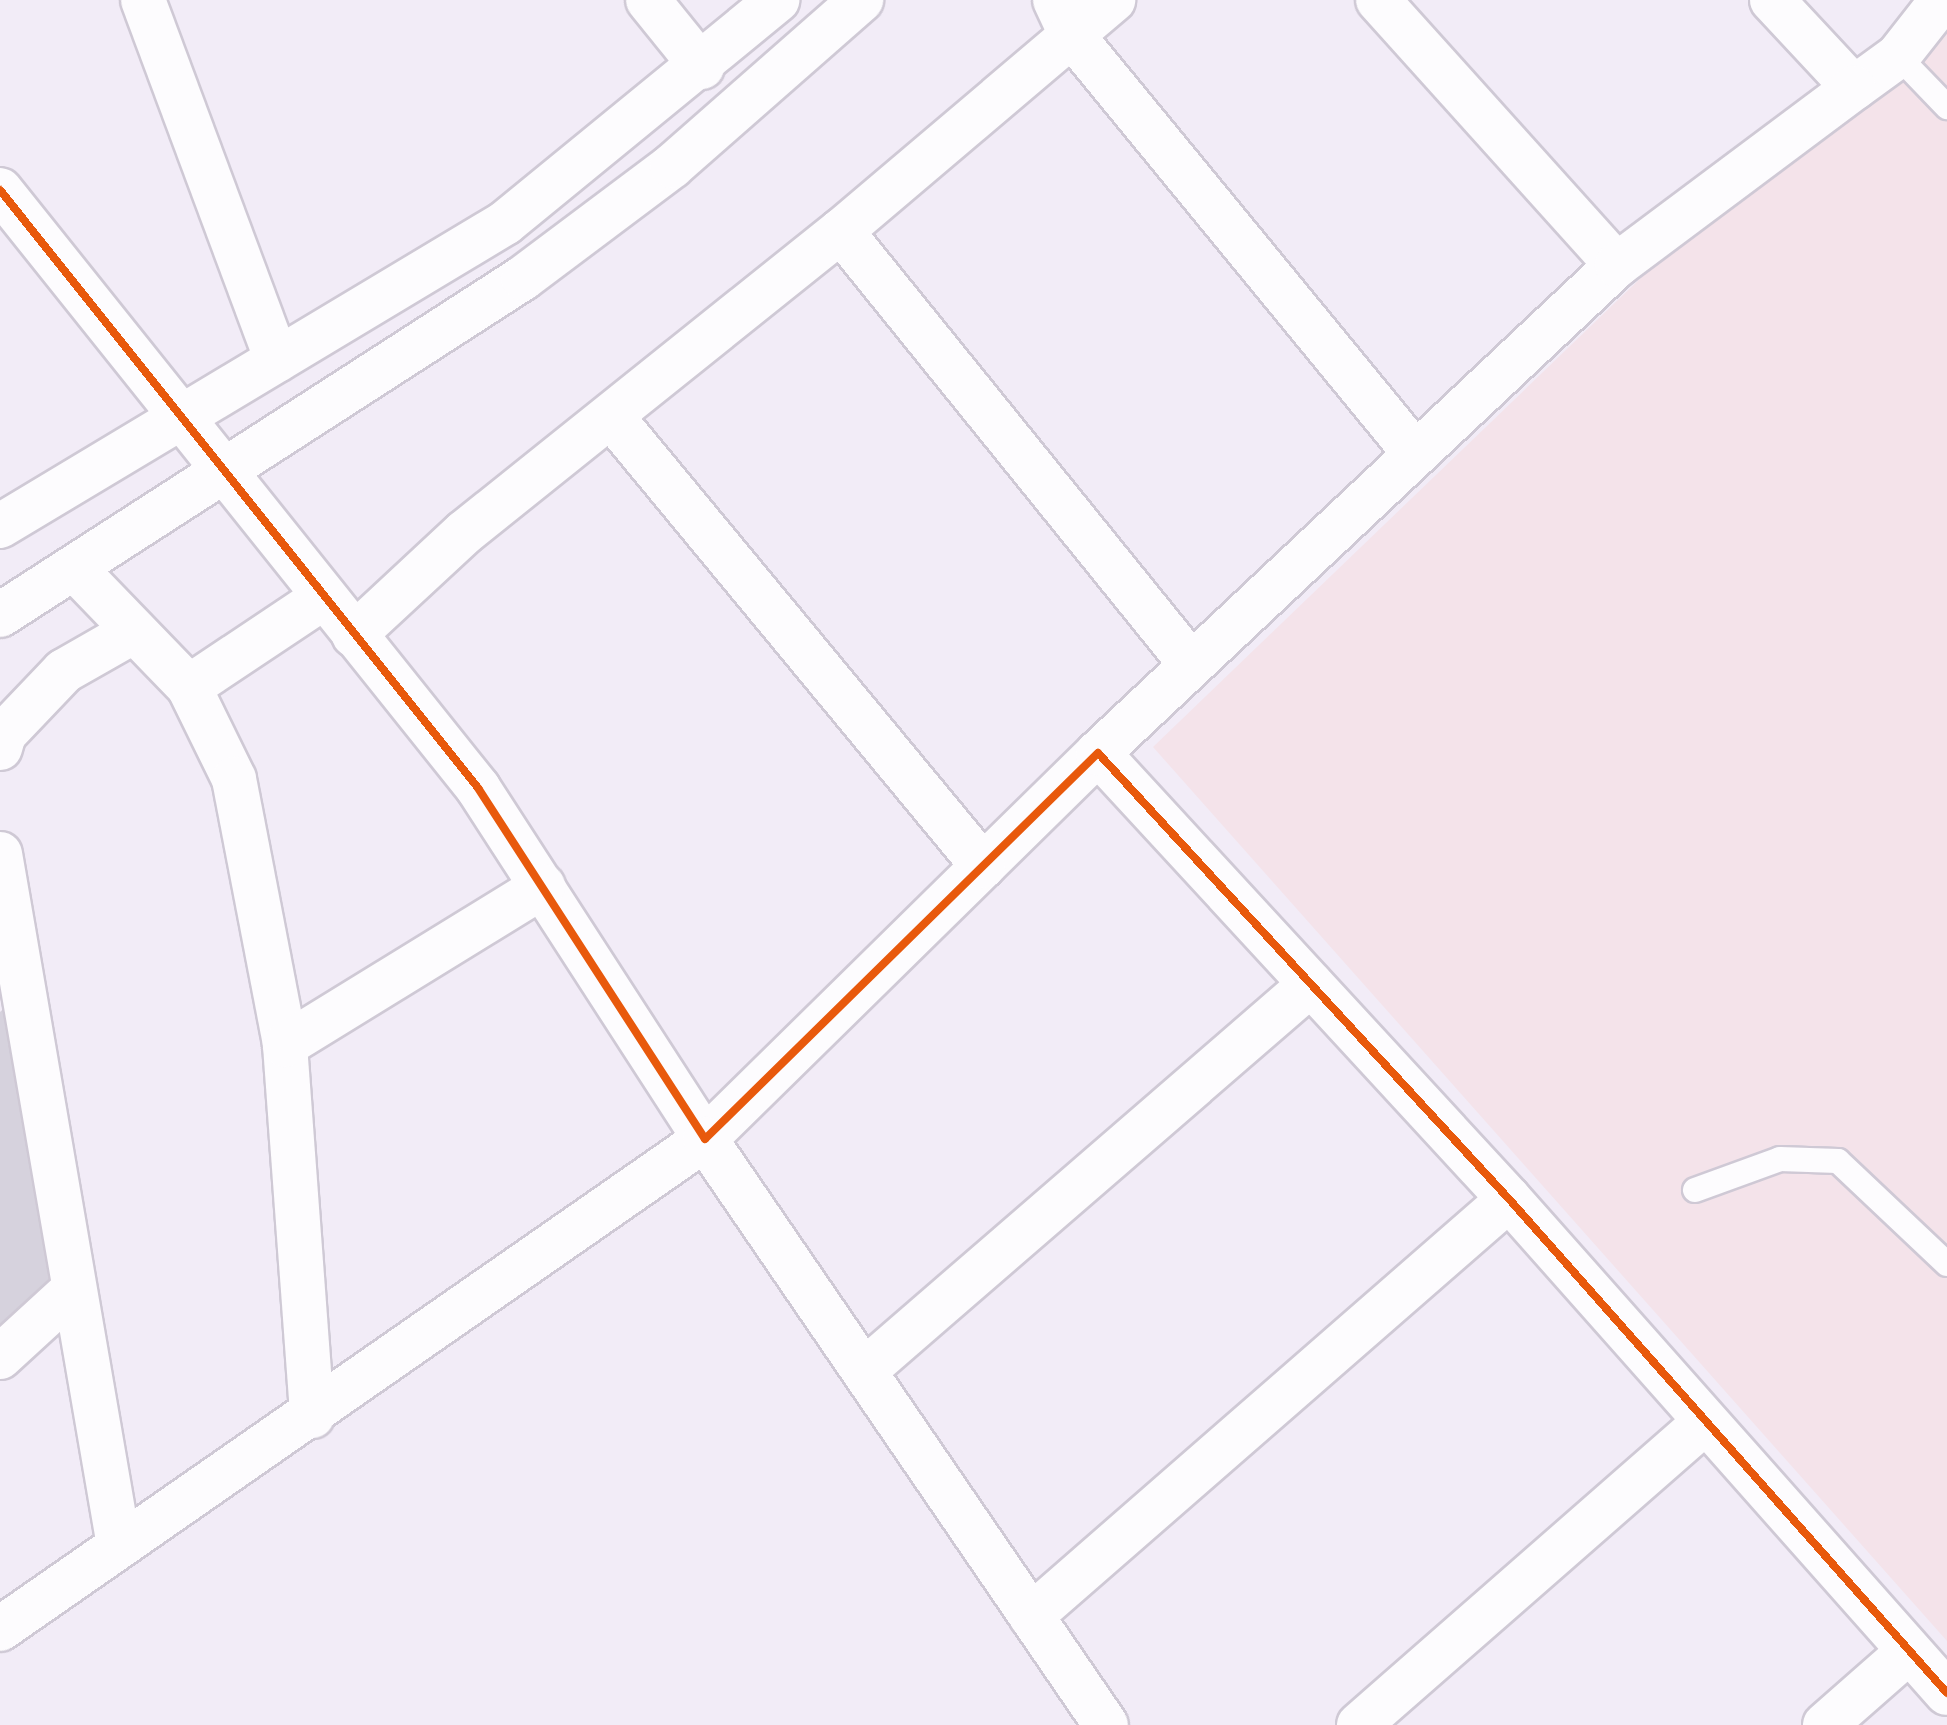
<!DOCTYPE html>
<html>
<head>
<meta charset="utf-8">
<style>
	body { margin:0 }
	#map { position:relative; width:1947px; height:1725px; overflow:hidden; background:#f2ecf7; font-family:"Sofia Sans Condensed",sans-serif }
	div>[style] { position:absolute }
	.commercial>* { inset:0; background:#f4e3ea }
	.building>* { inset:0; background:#d6d2dd }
	.roads { filter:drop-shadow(2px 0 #cfc9d5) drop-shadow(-2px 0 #cfc9d5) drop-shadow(0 2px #cfc9d5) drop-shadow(0 -2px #cfc9d5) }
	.service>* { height:24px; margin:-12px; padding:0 12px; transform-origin:12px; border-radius:12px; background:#fdfcfe }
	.minor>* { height:44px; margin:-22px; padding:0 22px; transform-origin:22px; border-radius:22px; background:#fdfcfe }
	.secondary>* { height:44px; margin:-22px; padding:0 22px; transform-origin:22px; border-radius:22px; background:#fdfcfe }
	.cycleway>* { height:8px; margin:-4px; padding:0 4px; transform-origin:4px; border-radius:4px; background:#e8590c }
	span { translate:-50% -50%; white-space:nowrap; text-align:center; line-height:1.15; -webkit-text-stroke:7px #f1e8fc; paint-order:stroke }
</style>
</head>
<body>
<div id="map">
	<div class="commercial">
		<i style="clip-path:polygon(1930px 0,1947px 0,1947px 1641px,1153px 747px)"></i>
	</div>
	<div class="building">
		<i style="clip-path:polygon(20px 994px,70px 1286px,0 1349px,0 1012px)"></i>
	</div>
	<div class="roads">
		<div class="service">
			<i style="left:1898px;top:56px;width:71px;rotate:46.1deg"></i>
			<i style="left:1695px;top:1190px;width:90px;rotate:-20deg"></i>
			<i style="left:1780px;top:1159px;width:58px;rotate:2deg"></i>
			<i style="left:1838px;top:1161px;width:150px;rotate:43.4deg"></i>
		</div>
		<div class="minor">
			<i style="left:143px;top:0;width:384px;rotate:69.6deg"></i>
			<i style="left:648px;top:0;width:86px;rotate:51.1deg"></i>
			<i style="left:1055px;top:0;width:38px;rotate:65deg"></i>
			<i style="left:1071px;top:34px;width:541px;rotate:50.63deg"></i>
			<i style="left:1378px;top:0;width:357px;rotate:48deg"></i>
			<i style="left:1772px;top:0;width:120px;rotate:47deg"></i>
			<i style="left:1854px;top:88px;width:54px;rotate:-36deg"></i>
			<i style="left:1898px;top:56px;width:71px;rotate:-51.8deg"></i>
			<i style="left:0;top:190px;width:766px;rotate:51.36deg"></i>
			<i style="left:478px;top:788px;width:418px;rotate:57.1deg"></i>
			<i style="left:705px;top:1139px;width:551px;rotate:-44.49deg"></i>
			<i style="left:1098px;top:753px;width:606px;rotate:47.34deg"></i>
			<i style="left:1509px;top:1199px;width:660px;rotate:48.44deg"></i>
			<i style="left:841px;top:231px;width:557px;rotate:51.05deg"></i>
			<i style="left:611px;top:416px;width:584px;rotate:50.42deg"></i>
			<i style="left:77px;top:571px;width:161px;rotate:46deg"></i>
			<i style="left:189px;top:687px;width:102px;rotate:63.9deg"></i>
			<i style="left:234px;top:779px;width:271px;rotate:79.1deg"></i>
			<i style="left:285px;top:1045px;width:372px;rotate:85.8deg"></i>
			<i style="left:354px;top:635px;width:151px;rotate:-42.9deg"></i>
			<i style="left:465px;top:532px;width:482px;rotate:-38.7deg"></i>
			<i style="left:841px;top:231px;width:357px;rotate:-40.3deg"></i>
			<i style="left:189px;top:687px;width:162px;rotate:-33.7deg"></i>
			<i style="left:0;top:748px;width:15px;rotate:-74deg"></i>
			<i style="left:4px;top:734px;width:87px;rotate:-46.4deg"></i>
			<i style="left:64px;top:671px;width:81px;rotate:-29.7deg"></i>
			<i style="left:1098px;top:753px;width:712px;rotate:-43.24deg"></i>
			<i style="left:1617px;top:265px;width:296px;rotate:-36.8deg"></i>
			<i style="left:0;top:854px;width:702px;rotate:80.24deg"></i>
			<i style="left:285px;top:1045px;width:303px;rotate:-31.6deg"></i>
			<i style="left:0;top:1357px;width:98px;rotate:-42.5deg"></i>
			<i style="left:864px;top:1371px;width:591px;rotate:-40.89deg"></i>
			<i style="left:1031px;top:1616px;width:634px;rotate:-41.1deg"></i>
			<i style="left:0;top:1629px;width:859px;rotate:-34.8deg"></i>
			<i style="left:705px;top:1139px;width:710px;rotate:55.62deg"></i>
			<i style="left:1359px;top:1725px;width:459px;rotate:-41.2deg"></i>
			<i style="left:1825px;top:1725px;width:111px;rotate:-41.3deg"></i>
		</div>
		<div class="secondary">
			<i style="left:0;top:526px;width:589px;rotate:-30.96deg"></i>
			<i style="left:505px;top:223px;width:352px;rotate:-39.3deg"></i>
			<i style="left:0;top:615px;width:622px;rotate:-32.8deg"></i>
			<i style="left:523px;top:278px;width:186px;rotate:-36.9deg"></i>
			<i style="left:672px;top:166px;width:252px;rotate:-41.3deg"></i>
		</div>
	</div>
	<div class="cycleway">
		<i style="left:0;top:190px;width:766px;rotate:51.36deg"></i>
		<i style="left:478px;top:788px;width:418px;rotate:57.1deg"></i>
		<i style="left:705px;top:1139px;width:551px;rotate:-44.49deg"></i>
		<i style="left:1098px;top:753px;width:606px;rotate:47.34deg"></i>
		<i style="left:1509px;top:1199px;width:660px;rotate:48.44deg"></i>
	</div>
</div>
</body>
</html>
